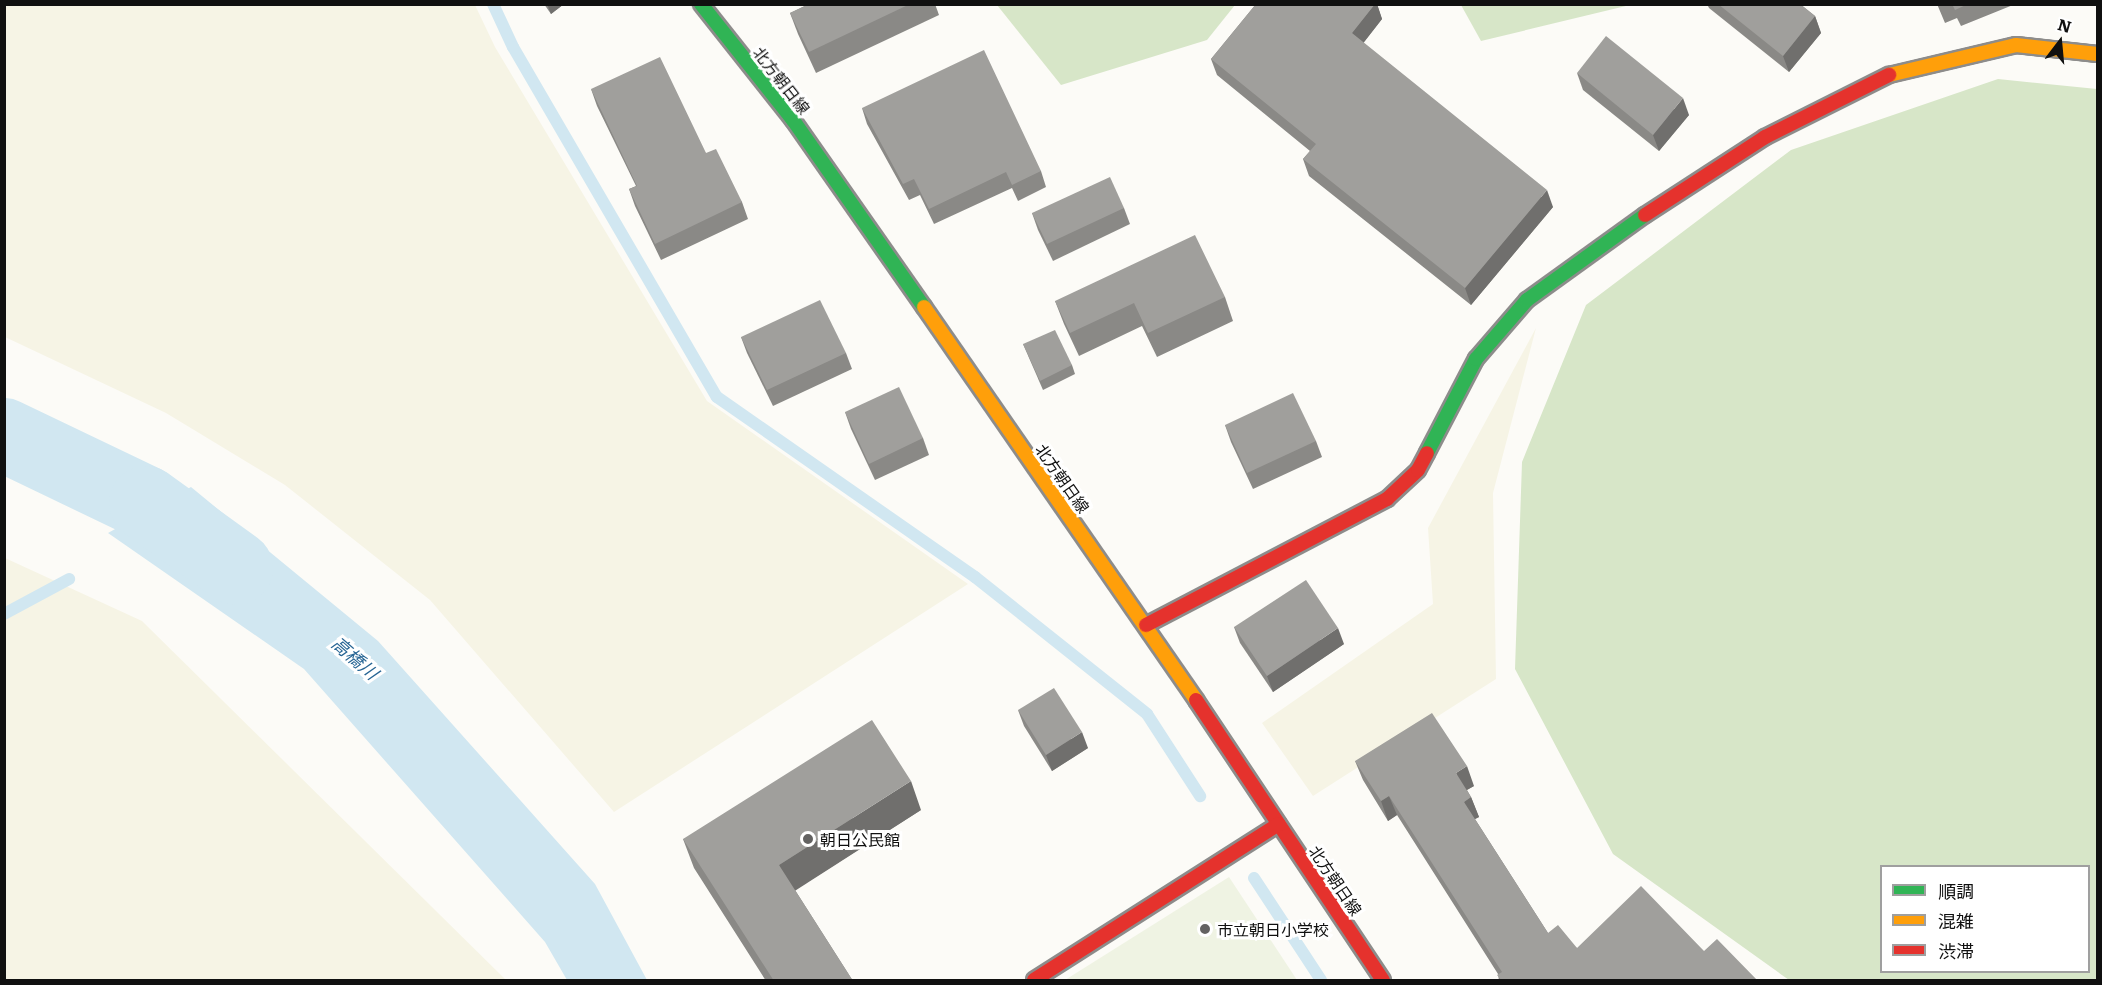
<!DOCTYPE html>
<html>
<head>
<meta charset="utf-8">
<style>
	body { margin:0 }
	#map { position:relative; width:2102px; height:985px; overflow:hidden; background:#fcfbf7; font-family:Literata,"Noto Sans JP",serif }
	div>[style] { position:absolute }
	.farmland>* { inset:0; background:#f6f4e5 }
	.forest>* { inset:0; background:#d7e6c8 }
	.pitch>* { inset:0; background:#eff3e3 }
	.water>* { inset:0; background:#d1e7f1 }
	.stream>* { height:12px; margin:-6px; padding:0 6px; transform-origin:6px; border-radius:6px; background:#d1e7f1 }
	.river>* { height:74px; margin:-37px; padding:0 37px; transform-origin:37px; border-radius:37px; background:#d1e7f1 }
	.roads { filter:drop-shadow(2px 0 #8d8c8b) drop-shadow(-2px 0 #8d8c8b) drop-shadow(0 2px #8d8c8b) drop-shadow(0 -2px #8d8c8b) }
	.fast>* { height:14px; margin:-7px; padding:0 7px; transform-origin:7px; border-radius:7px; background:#30b455 }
	.slow>* { height:14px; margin:-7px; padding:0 7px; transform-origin:7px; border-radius:7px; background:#ff9f0a }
	.jam>* { height:14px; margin:-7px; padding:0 7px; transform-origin:7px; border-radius:7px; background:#e5322d }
	.wall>* { inset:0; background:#8a8986 }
	.shaded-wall>* { inset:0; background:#706f6d }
	.building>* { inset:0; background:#a09f9c }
	.dots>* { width:16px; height:16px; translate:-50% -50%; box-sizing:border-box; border:3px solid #fff; border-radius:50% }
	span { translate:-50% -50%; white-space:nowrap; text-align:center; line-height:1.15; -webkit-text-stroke:6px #fff; paint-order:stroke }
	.street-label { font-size:16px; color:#101010 }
	.poi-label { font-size:16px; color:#101010 }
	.left { translate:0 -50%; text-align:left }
	.water-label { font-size:18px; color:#276594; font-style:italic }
	.frame { position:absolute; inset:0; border:6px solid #101010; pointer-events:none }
	.legend { position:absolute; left:1880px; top:865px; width:210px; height:108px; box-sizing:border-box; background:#fff; border:2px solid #9f9f9f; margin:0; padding:8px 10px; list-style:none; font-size:18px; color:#101010 }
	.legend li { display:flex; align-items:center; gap:12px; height:30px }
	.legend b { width:30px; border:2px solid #9f9f9f }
	.north { position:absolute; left:2030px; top:12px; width:60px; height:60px; -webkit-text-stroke:4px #fff; paint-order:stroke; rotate:16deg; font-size:16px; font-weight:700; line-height:24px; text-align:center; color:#101010 }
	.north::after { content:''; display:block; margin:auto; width:21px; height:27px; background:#101010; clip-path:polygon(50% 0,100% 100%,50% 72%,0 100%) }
</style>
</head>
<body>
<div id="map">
	<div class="farmland">
		<i style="clip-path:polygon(5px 4px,475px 5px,495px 47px,707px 401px,968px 584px,614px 812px,430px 600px,285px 485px,166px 413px,5px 337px)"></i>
		<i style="clip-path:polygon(1536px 328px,1493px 493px,1496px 679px,1313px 796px,1262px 723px,1433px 604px,1428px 528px)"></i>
		<i style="clip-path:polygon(5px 558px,142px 621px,506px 980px,5px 980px)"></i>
	</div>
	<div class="forest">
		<i style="clip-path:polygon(997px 5px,1235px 5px,1207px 40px,1061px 85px)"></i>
		<i style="clip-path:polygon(1461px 5px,1630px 5px,1481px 41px)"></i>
		<i style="clip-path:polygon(evenodd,1998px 79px,2097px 89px,2097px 980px,1789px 980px,1613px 854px,1515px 669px,1522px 462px,1586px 305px,1791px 150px,1998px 79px,1882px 866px,2088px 866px,2088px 972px,1882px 972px,1882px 866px)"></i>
	</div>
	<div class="pitch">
		<i style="clip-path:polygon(1229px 877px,1297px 980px,1065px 980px)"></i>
	</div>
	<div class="water">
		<i style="clip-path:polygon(191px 487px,378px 641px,595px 884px,647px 980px,567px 980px,545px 942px,304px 669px,108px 533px)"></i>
	</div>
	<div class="stream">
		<i style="left:493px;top:4px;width:47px;rotate:65.1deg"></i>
		<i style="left:513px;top:47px;width:405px;rotate:59.8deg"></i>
		<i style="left:717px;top:397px;width:315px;rotate:34.9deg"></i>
		<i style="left:975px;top:577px;width:220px;rotate:38.5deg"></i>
		<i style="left:1147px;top:714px;width:98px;rotate:57.1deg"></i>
		<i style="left:4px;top:614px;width:74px;rotate:-28.3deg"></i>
		<i style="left:1254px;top:878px;width:122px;rotate:56.7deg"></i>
	</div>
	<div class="river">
		<i style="left:4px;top:435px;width:157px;rotate:25.6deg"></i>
		<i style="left:146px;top:503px;width:111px;rotate:35.8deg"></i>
	</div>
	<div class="roads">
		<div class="fast">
			<i style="left:701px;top:4px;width:148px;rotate:51.6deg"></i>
			<i style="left:793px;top:120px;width:228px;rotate:55deg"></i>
			<i style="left:1427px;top:453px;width:106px;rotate:-62.5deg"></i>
			<i style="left:1476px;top:359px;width:78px;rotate:-49.2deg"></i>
			<i style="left:1527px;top:300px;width:145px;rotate:-35.8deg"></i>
		</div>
		<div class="slow">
			<i style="left:1889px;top:75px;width:130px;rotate:-13.3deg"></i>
			<i style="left:2016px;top:45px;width:82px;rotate:6.3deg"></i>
			<i style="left:924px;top:307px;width:478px;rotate:55.3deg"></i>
		</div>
		<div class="jam">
			<i style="left:1645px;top:215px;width:143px;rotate:-33deg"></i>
			<i style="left:1765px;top:137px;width:139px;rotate:-26.6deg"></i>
			<i style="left:1146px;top:625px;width:272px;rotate:-27.6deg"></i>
			<i style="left:1387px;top:499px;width:42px;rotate:-43.1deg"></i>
			<i style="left:1418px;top:470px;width:19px;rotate:-62deg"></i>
			<i style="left:1196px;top:700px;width:337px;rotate:56.3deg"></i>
			<i style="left:1034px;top:980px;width:290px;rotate:-32.5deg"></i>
		</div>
	</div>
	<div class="wall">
		<i style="clip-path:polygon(544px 4px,564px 4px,551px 14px)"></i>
		<i style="clip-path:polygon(809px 4px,935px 4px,939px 15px,816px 73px,798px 34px,790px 13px)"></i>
		<i style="clip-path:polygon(1256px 4px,1377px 4px,1382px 19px,1363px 43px,1553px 207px,1471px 305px,1309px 176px,1303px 159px,1310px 151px,1217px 75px,1211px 59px)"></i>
		<i style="clip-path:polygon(1707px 4px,1800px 4px,1815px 16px,1821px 33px,1789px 72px,1709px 8px)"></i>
		<i style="clip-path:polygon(1937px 4px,2029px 4px,2013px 5px,1961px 26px,1957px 18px,1945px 23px)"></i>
		<i style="clip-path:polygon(1577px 73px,1689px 115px,1659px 151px,1583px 90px)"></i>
		<i style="clip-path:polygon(591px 89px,706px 153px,742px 202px,748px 219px,661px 260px,635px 206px,629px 189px,636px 186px,597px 106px)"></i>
		<i style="clip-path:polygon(862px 108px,1041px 171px,1046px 187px,1018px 201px,1012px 188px,934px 224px,920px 195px,909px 200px,867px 124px)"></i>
		<i style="clip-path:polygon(1124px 208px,1130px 224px,1053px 261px,1038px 230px,1032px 213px)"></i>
		<i style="clip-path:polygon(1225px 297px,1233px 321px,1157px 357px,1142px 326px,1079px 356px,1064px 324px,1055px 301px)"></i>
		<i style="clip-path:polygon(741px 337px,846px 353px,852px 369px,773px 406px,747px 353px)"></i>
		<i style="clip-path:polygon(1023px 344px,1072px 365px,1075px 374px,1043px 390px)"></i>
		<i style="clip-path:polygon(845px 412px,923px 438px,929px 455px,875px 480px,851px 429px)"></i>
		<i style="clip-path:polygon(1225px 425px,1316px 441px,1322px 457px,1253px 489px,1231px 442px)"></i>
		<i style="clip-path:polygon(1234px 627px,1344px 644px,1273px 692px,1240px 643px)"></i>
		<i style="clip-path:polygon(1018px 710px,1088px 748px,1052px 771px,1024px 726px)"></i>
		<i style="clip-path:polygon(1355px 761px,1474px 786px,1467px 790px,1471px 797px,1479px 817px,1475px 819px,1548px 933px,1577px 948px,1704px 951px,1758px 981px,1499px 981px,1498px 974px,1397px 815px,1388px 821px,1363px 780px)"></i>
		<i style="clip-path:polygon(921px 810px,795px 890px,853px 981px,766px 981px,694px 868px,683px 839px)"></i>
	</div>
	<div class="shaded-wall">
		<i style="clip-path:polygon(547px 4px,564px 4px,551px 14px)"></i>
		<i style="clip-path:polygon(1375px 4px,1377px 4px,1382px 19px,1358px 50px,1352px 33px)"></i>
		<i style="clip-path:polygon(1815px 16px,1821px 33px,1789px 72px,1783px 56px)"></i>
		<i style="clip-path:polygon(1683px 98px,1689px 115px,1659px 151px,1653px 135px)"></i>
		<i style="clip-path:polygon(1547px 190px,1553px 207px,1471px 305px,1465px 288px)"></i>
		<i style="clip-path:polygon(1338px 628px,1344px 644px,1273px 692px,1267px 676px)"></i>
		<i style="clip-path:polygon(1082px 732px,1088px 748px,1052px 771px,1046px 755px)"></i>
		<i style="clip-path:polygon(1467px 766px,1474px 786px,1463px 792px,1456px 773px)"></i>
		<i style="clip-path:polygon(911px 781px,921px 810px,790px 894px,779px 865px)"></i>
		<i style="clip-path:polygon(1389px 796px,1397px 815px,1388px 821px,1381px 801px)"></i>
		<i style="clip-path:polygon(1471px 797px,1479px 817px,1471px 821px,1464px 802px)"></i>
	</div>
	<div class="building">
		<i style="clip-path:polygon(809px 4px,910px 4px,809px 52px,790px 13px)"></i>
		<i style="clip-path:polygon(1256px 4px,1375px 4px,1352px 33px,1547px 190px,1465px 288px,1303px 159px,1316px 144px,1211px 59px)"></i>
		<i style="clip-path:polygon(1718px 4px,1800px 4px,1815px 16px,1783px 56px)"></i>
		<i style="clip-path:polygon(1952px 4px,1968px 4px,1955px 10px)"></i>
		<i style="clip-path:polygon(1606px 36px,1683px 98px,1653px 135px,1577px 73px)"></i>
		<i style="clip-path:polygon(984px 50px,1041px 171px,1012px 185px,1006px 172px,929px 209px,914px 179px,903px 184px,862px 108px)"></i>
		<i style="clip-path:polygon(660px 57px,706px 153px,716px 149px,742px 202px,655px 244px,629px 189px,637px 186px,591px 89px)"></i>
		<i style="clip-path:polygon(1110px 177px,1124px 208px,1047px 244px,1032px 213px)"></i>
		<i style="clip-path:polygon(1195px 235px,1225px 297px,1148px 333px,1134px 303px,1070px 333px,1055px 301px)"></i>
		<i style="clip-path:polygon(820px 300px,846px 353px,767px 390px,741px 337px)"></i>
		<i style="clip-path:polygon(1055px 330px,1072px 365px,1040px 381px,1023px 344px)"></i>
		<i style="clip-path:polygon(899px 387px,923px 438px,869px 464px,845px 412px)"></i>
		<i style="clip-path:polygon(1293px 393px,1316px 441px,1247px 473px,1225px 425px)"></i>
		<i style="clip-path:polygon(1306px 580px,1338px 628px,1267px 676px,1234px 627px)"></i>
		<i style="clip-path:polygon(1054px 688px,1082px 732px,1046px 755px,1018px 710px)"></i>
		<i style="clip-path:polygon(1432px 713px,1467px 766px,1456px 773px,1471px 797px,1464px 802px,1548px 933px,1558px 925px,1577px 948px,1641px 886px,1704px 951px,1717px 939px,1758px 981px,1502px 981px,1497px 975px,1502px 972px,1389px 796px,1381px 801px,1355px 761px)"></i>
		<i style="clip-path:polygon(872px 720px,911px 781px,779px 865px,853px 981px,774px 981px,683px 839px)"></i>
	</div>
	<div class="dots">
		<i style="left:808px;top:839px;background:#636261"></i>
		<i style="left:1205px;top:929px;background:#636261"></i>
	</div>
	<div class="street-label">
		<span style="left:782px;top:80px;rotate:52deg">北方朝日線</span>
		<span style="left:1063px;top:478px;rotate:55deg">北方朝日線</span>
		<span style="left:1336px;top:880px;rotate:56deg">北方朝日線</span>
	</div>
	<div class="poi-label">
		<span class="left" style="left:820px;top:839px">朝日公民館</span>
		<span class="left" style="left:1217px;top:929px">市立朝日小学校</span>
	</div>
	<div class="water-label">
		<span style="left:355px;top:658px;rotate:41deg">高橋川</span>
	</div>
	<div class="frame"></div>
	<ul class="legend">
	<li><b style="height:8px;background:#30b455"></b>順調</li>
	<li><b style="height:8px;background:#ff9f0a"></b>混雑</li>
	<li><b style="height:8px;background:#e5322d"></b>渋滞</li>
	</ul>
	<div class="north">N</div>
</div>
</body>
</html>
